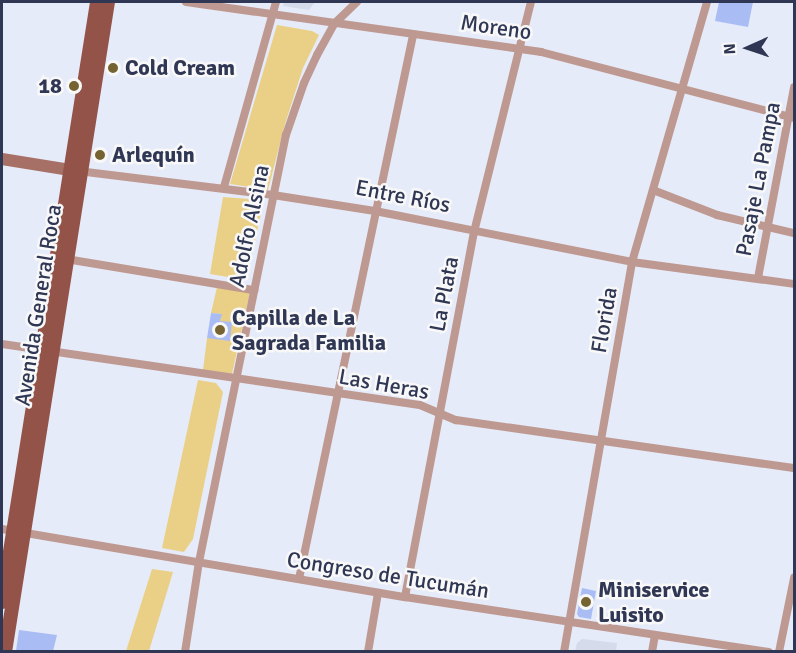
<!DOCTYPE html>
<html>
<head>
<meta charset="utf-8">
<style>
	body { margin:0 }
	#map { position:relative; width:796px; height:653px; overflow:hidden; background:#e6ebf9; font-family:Signika,sans-serif }
	div>[style] { position:absolute }
	.built>* { inset:0; background:#d6dbec }
	.green>* { inset:0; background:#ead086 }
	.building>* { inset:0; background:#aabcf4 }
	.street>* { height:8px; margin:-4px; padding:0 4px; transform-origin:4px; border-radius:4px; background:#be9991 }
	.secondary>* { height:12px; margin:-6px; padding:0 6px; transform-origin:6px; border-radius:6px; background:#a67066 }
	.primary>* { height:14px; margin:-7px; padding:0 7px; transform-origin:7px; border-radius:7px; background:#935348 }
	.dots>* { width:16px; height:16px; translate:-50% -50%; box-sizing:border-box; border:3px solid #f8f8f8; border-radius:50% }
	span { translate:-50% -50%; white-space:nowrap; text-align:center; line-height:1.15; -webkit-text-stroke:5px #f8f8f8; paint-order:stroke }
	.street-label { font-size:22px; color:#2f3754 }
	.poi-label { font-size:22px; color:#2f3754; font-weight:700 }
	.left { translate:0 -50%; text-align:left }
	.right { translate:-100% -50%; text-align:right }
	.frame { position:absolute; inset:0; border:3px solid #2f3754; pointer-events:none }
	.north { position:absolute; left:718px; top:18px; width:60px; height:60px; -webkit-text-stroke:4px #f8f8f8; paint-order:stroke; rotate:267deg; font-size:16px; font-weight:700; line-height:24px; text-align:center; color:#2f3754 }
	.north::after { content:''; display:block; margin:auto; width:21px; height:27px; background:#2f3754; clip-path:polygon(50% 0,100% 100%,50% 72%,0 100%) }
</style>
</head>
<body>
<div id="map">
	<div class="built">
		<i style="clip-path:polygon(284px 2px,315px 2px,309px 10px,283px 6px)"></i>
		<i style="clip-path:polygon(582px 639px,617px 643px,616px 651px,575px 651px,577px 643px)"></i>
	</div>
	<div class="green">
		<i style="clip-path:polygon(277px 25px,312px 31px,319px 35px,303px 68px,285px 124px,268px 190px,230px 184px)"></i>
		<i style="clip-path:polygon(223px 197px,264px 200px,246px 280px,210px 274px)"></i>
		<i style="clip-path:polygon(217px 287px,250px 292px,232px 374px,203px 370px,207px 338px,220px 321px,221px 314px,211px 313px)"></i>
		<i style="clip-path:polygon(198px 380px,216px 383px,223px 392px,193px 539px,184px 552px,162px 548px)"></i>
		<i style="clip-path:polygon(152px 569px,173px 572px,149px 651px,126px 651px)"></i>
	</div>
	<div class="building">
		<i style="clip-path:polygon(719px 2px,753px 2px,748px 27px,715px 21px)"></i>
		<i style="clip-path:polygon(211px 313px,222px 314px,220px 321px,232px 322px,230px 341px,207px 338px)"></i>
		<i style="clip-path:polygon(582px 588px,596px 591px,591px 619px,579px 617px,577px 614px)"></i>
		<i style="clip-path:polygon(19px 630px,57px 635px,53px 651px,16px 651px)"></i>
	</div>
	<div class="street">
		<i style="left:186px;top:2px;width:359px;rotate:8deg"></i>
		<i style="left:541px;top:52px;width:261px;rotate:14.6deg"></i>
		<i style="left:78px;top:171px;width:196px;rotate:7deg"></i>
		<i style="left:273px;top:195px;width:103px;rotate:8.9deg"></i>
		<i style="left:375px;top:211px;width:262px;rotate:11.2deg"></i>
		<i style="left:632px;top:262px;width:163px;rotate:7.7deg"></i>
		<i style="left:224px;top:187px;width:192px;rotate:-74.3deg"></i>
		<i style="left:653px;top:190px;width:69px;rotate:21.3deg"></i>
		<i style="left:717px;top:215px;width:79px;rotate:13.2deg"></i>
		<i style="left:66px;top:259px;width:191px;rotate:9.4deg"></i>
		<i style="left:758px;top:278px;width:194px;rotate:-79.3deg"></i>
		<i style="left:2px;top:344px;width:422px;rotate:8.3deg"></i>
		<i style="left:420px;top:405px;width:39px;rotate:23deg"></i>
		<i style="left:456px;top:420px;width:341px;rotate:8.1deg"></i>
		<i style="left:2px;top:529px;width:409px;rotate:9.6deg"></i>
		<i style="left:405px;top:597px;width:368px;rotate:8.6deg"></i>
		<i style="left:299px;top:579px;width:556px;rotate:-78.16deg"></i>
		<i style="left:405px;top:597px;width:371px;rotate:-79.3deg"></i>
		<i style="left:474px;top:232px;width:237px;rotate:-76.1deg"></i>
		<i style="left:185px;top:652px;width:91px;rotate:-81.2deg"></i>
		<i style="left:199px;top:562px;width:436px;rotate:-78.5deg"></i>
		<i style="left:286px;top:135px;width:55px;rotate:-70.9deg"></i>
		<i style="left:304px;top:83px;width:31px;rotate:-65deg"></i>
		<i style="left:317px;top:55px;width:35px;rotate:-61deg"></i>
		<i style="left:334px;top:24px;width:32px;rotate:-44deg"></i>
		<i style="left:368px;top:652px;width:60px;rotate:-80.4deg"></i>
		<i style="left:564px;top:652px;width:396px;rotate:-80.1deg"></i>
		<i style="left:632px;top:262px;width:271px;rotate:-73.9deg"></i>
		<i style="left:652px;top:652px;width:17px;rotate:-80deg"></i>
		<i style="left:779px;top:652px;width:76px;rotate:-78.5deg"></i>
	</div>
	<div class="secondary">
		<i style="left:2px;top:159px;width:69px;rotate:9.2deg"></i>
	</div>
	<div class="primary">
		<i style="left:2px;top:602px;width:607px;rotate:-81deg"></i>
		<i style="left:5px;top:652px;width:658px;rotate:-81deg"></i>
	</div>
	<div class="dots">
		<i style="left:113px;top:68px;background:#756432"></i>
		<i style="left:74px;top:86px;background:#756432"></i>
		<i style="left:100px;top:155px;background:#756432"></i>
		<i style="left:220px;top:330px;background:#756432"></i>
		<i style="left:586px;top:602px;background:#756432"></i>
	</div>
	<div class="street-label">
		<span style="left:496px;top:27px;rotate:8deg">Moreno</span>
		<span style="left:758px;top:179px;rotate:-79deg">Pasaje La Pampa</span>
		<span style="left:403px;top:196px;rotate:11deg">Entre Ríos</span>
		<span style="left:249px;top:226px;rotate:-78deg">Adolfo Alsina</span>
		<span style="left:444px;top:294px;rotate:-79deg">La Plata</span>
		<span style="left:38px;top:305px;rotate:-81deg">Avenida General Roca</span>
		<span style="left:604px;top:320px;rotate:-80deg">Florida</span>
		<span style="left:384px;top:384px;rotate:10deg">Las Heras</span>
		<span style="left:388px;top:575px;rotate:9deg">Congreso de Tucumán</span>
	</div>
	<div class="poi-label">
		<span class="left" style="left:125px;top:68px">Cold Cream</span>
		<span class="right" style="left:62px;top:86px">18</span>
		<span class="left" style="left:112px;top:155px">Arlequín</span>
		<span class="left" style="left:232px;top:330px">Capilla de La<br>Sagrada Familia</span>
		<span class="left" style="left:598px;top:602px">Miniservice<br>Luisito</span>
	</div>
	<div class="frame"></div>
	<div class="north">N</div>
</div>
</body>
</html>
